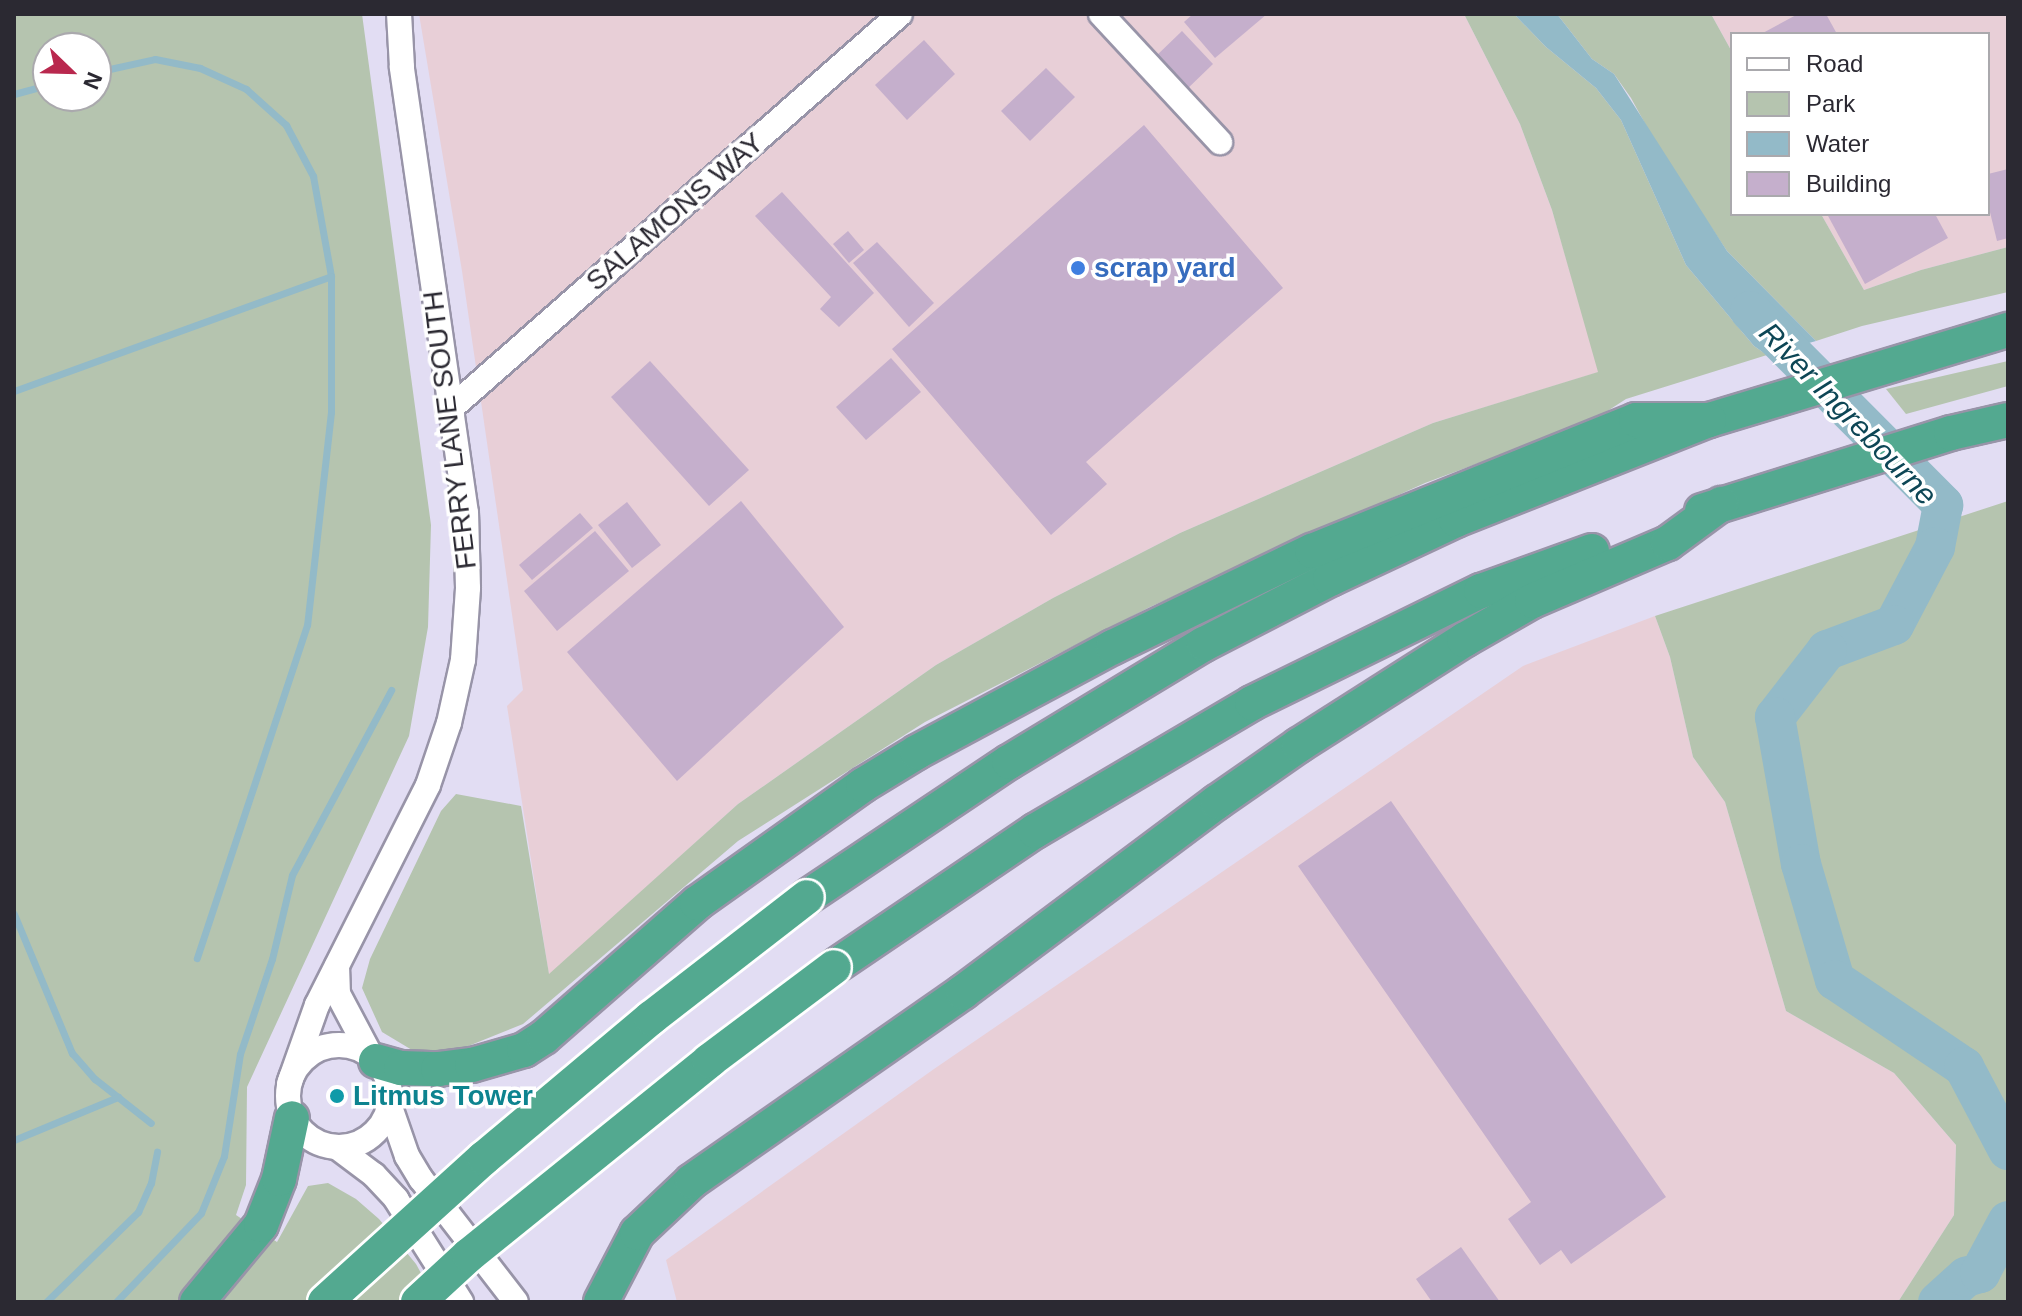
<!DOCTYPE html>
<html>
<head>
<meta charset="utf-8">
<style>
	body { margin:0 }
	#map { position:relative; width:2022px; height:1316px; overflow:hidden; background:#e2ddf3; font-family:Helvetica,sans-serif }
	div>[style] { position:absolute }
	.industrial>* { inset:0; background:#e8cfd7 }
	.green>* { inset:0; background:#b5c4af }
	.water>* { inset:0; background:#93bac8 }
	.stream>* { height:7px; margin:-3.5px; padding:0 3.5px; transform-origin:3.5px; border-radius:3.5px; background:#93bac8 }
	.river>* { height:40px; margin:-20px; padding:0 20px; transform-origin:20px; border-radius:20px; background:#93bac8 }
	.building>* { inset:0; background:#c5afcc }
	.roads { filter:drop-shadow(2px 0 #9894a8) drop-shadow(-2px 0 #9894a8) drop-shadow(0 2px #9894a8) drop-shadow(0 -2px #9894a8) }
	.minor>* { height:24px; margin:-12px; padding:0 12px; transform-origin:12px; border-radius:12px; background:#fff }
	.minor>.ring { margin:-12px; padding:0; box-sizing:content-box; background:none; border:24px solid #fff; border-radius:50% }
	.highway>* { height:34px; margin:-17px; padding:0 17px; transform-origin:17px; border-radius:17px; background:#53a990 }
	.bridges { filter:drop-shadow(2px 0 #fff) drop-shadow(-2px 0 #fff) drop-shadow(0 2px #fff) drop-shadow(0 -2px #fff) }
	.highway-bridge>* { height:34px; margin:-17px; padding:0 17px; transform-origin:17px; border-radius:17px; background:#53a990 }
	.dots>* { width:22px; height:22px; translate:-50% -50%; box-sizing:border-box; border:4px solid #fff; border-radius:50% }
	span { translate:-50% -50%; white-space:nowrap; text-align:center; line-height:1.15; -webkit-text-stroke:7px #fff; paint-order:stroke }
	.street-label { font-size:28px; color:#2b2932 }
	.shop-label { font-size:28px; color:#366cbe; font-weight:700 }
	.left { translate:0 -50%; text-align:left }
	.culture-label { font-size:28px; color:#0d838f; font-weight:700 }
	.water-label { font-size:30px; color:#0d4655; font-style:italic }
	.frame { position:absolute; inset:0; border:16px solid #2b2932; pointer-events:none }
	.legend { position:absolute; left:1730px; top:32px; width:260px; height:184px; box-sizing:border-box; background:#fff; border:2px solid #aaa9ad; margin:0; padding:10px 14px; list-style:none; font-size:24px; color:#2b2932 }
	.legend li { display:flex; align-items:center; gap:16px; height:40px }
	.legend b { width:40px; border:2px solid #aaa9ad }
	.north { position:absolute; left:32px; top:32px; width:80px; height:80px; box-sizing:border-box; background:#fff; border:2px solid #aaa9ad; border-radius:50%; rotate:113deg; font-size:22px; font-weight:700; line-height:32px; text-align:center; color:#2b2932 }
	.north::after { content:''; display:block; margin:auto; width:28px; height:36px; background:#b9284e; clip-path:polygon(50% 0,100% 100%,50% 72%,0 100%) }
</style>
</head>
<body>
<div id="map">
	<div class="industrial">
		<i style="clip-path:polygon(419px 14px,1464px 14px,1520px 124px,1552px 210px,1599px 372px,1433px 423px,1180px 533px,1053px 598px,936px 665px,738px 804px,549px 975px,507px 706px,523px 690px,462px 271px)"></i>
		<i style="clip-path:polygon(1711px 14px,2008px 14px,2008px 247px,1921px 270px,1864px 290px,1821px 214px,1988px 214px,1988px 34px,1732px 34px,1732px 52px)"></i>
		<i style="clip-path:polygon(1655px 616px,1670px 657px,1693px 757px,1725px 802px,1786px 1011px,1894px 1073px,1956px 1145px,1954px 1215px,1898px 1302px,677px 1302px,666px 1260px,934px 1069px,1523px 666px)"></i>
	</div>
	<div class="green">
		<i style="clip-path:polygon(evenodd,14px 14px,362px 14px,431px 525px,428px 627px,409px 736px,247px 1087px,246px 1185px,236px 1215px,277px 1242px,308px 1186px,328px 1183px,356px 1199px,379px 1219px,416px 1264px,437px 1302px,14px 1302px,14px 14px,48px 48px,96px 48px,96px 96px,48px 96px,48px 48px)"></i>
		<i style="clip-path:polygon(1464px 14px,1514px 14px,1546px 47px,1596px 88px,1621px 120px,1686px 265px,1754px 346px,1767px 355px,1626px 399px,1592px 421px,1425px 483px,1150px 607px,925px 722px,738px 841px,523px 1024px,451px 1053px,412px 1050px,382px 1032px,362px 988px,370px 959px,441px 811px,456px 794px,521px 806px,549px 974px,738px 804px,936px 665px,1053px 598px,1180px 533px,1433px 423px,1598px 372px,1552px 210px,1520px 124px)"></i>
		<i style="clip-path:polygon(1557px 14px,1711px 14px,1732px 52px,1732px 214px,1821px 214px,1864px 290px,1921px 270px,2008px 247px,2008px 292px,1862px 326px,1816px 341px,1727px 251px,1659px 149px,1631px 98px,1614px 74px,1592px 59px)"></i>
		<i style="clip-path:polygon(2008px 361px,2008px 386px,1906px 414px,1886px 389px)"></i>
		<i style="clip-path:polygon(2008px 501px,2008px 1302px,1898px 1302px,1954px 1215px,1956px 1145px,1894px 1073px,1786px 1011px,1725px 802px,1693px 757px,1670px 657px,1655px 616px)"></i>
	</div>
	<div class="water">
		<i style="clip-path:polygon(1514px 14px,1557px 14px,1592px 59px,1614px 74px,1727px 251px,1816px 341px,1767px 355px,1754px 346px,1686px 265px,1621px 120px,1596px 88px,1546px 47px)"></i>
	</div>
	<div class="stream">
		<i style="left:96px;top:72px;width:60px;rotate:-12.4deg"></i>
		<i style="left:155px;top:59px;width:46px;rotate:11.3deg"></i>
		<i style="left:200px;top:68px;width:51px;rotate:24.5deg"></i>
		<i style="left:246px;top:89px;width:54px;rotate:42deg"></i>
		<i style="left:286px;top:125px;width:58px;rotate:62.1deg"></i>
		<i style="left:313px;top:176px;width:102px;rotate:79.8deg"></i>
		<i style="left:331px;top:276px;width:136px;rotate:90deg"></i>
		<i style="left:331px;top:412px;width:214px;rotate:96.4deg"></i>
		<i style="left:307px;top:625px;width:351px;rotate:108.3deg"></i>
		<i style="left:14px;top:94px;width:35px;rotate:-15deg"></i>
		<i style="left:14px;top:391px;width:337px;rotate:-19.9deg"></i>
		<i style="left:14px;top:914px;width:151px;rotate:67.4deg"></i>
		<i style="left:72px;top:1053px;width:35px;rotate:49deg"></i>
		<i style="left:95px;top:1079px;width:71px;rotate:38.2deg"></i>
		<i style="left:14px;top:1140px;width:113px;rotate:-22.5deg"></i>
		<i style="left:46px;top:1302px;width:129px;rotate:-44.4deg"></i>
		<i style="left:138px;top:1212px;width:32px;rotate:-66deg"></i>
		<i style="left:151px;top:1183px;width:32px;rotate:-79deg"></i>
		<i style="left:116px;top:1302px;width:123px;rotate:-46.3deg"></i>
		<i style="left:201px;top:1213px;width:61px;rotate:-68deg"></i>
		<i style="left:224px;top:1156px;width:103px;rotate:-81.1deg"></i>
		<i style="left:240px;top:1054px;width:100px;rotate:-71.4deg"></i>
		<i style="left:272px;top:959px;width:86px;rotate:-76.6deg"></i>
		<i style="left:292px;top:875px;width:210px;rotate:-61.8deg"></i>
	</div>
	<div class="river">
		<i style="left:1750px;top:311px;width:274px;rotate:45.1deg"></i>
		<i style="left:1943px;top:505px;width:43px;rotate:100.8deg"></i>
		<i style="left:1935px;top:547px;width:88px;rotate:117.7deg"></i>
		<i style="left:1894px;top:625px;width:72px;rotate:159.5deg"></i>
		<i style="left:1827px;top:650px;width:85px;rotate:127.8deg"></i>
		<i style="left:1775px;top:717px;width:149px;rotate:80deg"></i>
		<i style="left:1801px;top:864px;width:121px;rotate:73.7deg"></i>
		<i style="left:1835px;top:980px;width:156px;rotate:34deg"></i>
		<i style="left:1964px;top:1067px;width:94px;rotate:62.1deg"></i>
		<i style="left:1938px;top:1302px;width:38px;rotate:-42deg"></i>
		<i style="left:1966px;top:1277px;width:15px;rotate:-16deg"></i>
		<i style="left:1980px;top:1273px;width:59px;rotate:-61.7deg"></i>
	</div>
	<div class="building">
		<i style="clip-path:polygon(1193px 14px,1267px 14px,1215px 58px,1184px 22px)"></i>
		<i style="clip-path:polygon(1798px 14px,1826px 14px,1837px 34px,1761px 34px)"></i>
		<i style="clip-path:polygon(1182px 31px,1213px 64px,1184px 92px,1153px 59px)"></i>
		<i style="clip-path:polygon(924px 40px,955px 74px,907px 120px,875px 85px)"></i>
		<i style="clip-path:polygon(1046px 68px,1075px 97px,1030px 141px,1001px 111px)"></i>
		<i style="clip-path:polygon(1144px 125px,1283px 288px,1086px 462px,1107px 484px,1051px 535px,892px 349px)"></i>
		<i style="clip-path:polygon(2008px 169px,2008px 238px,1997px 241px,1988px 204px,1988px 174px)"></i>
		<i style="clip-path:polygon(782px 192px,874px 293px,839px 327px,820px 309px,831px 297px,755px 216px)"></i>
		<i style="clip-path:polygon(1827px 214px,1935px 214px,1948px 238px,1865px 284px)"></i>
		<i style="clip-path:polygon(848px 231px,864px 250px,849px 263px,833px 244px)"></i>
		<i style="clip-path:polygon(877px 242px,934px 303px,909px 327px,853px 263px)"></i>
		<i style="clip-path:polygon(891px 358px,921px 392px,866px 440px,836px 407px)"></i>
		<i style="clip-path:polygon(650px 361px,749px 470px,709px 506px,611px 397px)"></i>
		<i style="clip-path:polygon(741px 501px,844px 627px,677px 781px,567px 652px)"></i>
		<i style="clip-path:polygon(627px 502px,661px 545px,632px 568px,598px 525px)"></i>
		<i style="clip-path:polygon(580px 513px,593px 528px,532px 580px,519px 565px)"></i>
		<i style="clip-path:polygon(595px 531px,629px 571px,557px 631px,524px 591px)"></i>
		<i style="clip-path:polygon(1391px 801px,1666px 1197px,1571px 1264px,1561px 1250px,1540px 1265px,1508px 1219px,1531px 1202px,1298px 866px)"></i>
		<i style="clip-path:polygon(1461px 1247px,1500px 1302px,1432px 1302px,1416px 1279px)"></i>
	</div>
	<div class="roads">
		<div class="minor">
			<i style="left:1101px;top:14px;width:175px;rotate:47.1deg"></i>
			<i style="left:449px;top:410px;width:600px;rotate:-41.28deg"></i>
			<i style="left:337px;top:966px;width:28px;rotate:88deg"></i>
			<i style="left:338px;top:994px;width:70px;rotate:62deg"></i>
			<i class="ring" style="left:288px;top:1045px;width:78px;height:78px"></i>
			<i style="left:289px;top:1084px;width:84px;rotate:-70.5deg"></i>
			<i style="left:317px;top:1005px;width:246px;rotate:-63.2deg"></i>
			<i style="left:428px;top:785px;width:65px;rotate:-71.3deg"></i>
			<i style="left:449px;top:723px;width:65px;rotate:-77.5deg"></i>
			<i style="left:463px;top:660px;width:72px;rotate:-86deg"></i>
			<i style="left:468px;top:588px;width:75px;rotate:-91.5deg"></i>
			<i style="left:466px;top:513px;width:451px;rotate:-98.2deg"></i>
			<i style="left:402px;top:67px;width:53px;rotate:-93.2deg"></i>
			<i style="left:389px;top:1104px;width:55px;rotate:70.9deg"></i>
			<i style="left:407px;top:1156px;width:27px;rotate:59deg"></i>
			<i style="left:421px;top:1179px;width:155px;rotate:52.3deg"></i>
			<i style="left:338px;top:1148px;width:45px;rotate:36.9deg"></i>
			<i style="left:374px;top:1175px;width:33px;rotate:47deg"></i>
			<i style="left:396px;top:1199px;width:122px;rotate:57.7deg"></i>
		</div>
		<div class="highway">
			<i style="left:1702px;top:511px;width:261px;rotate:-17.4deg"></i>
			<i style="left:1951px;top:433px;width:58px;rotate:-12.8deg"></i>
			<i style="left:807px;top:897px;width:243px;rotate:-33.8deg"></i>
			<i style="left:1009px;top:762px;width:228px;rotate:-31.2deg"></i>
			<i style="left:1204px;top:644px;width:142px;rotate:-27.3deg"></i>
			<i style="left:1330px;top:579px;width:139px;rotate:-25.1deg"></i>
			<i style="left:1456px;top:520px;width:272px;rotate:-21.6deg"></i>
			<i style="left:1709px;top:420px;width:312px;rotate:-16.8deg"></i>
			<i style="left:834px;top:967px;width:243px;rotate:-34.1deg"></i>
			<i style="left:1035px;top:831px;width:252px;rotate:-30.5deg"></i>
			<i style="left:1252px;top:703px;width:255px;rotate:-26.1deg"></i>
			<i style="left:1481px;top:591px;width:118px;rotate:-19.8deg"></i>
			<i style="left:376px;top:1061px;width:26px;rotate:16deg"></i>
			<i style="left:401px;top:1068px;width:37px;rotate:2deg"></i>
			<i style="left:438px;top:1069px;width:34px;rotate:-7deg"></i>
			<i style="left:472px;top:1065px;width:54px;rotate:-16.1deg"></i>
			<i style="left:524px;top:1050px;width:24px;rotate:-33deg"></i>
			<i style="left:544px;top:1037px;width:203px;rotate:-41.2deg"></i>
			<i style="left:697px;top:903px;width:204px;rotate:-35.4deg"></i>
			<i style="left:863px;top:785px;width:63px;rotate:-31.4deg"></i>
			<i style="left:917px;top:752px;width:222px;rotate:-28.2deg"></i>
			<i style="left:1113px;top:647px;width:221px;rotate:-25.8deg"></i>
			<i style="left:1312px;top:551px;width:349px;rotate:-22deg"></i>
			<i style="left:1636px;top:420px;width:73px"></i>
			<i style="left:197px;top:1302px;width:100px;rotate:-50.3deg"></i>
			<i style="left:261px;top:1225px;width:49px;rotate:-68.6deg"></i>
			<i style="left:279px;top:1179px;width:62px;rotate:-78deg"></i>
			<i style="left:601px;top:1302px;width:78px;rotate:-62.4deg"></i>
			<i style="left:637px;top:1233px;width:76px;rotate:-43.4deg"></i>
			<i style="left:692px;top:1181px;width:330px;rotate:-34.9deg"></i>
			<i style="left:963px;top:992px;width:317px;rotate:-36.8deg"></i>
			<i style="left:1217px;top:802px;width:100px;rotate:-34.8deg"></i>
			<i style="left:1299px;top:745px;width:196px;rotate:-32.5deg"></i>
			<i style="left:1464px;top:640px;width:78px;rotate:-29.8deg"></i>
			<i style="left:1532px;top:601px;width:148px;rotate:-23.1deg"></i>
			<i style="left:1668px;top:543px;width:66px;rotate:-36.3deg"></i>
		</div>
	</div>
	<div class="bridges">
		<div class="highway-bridge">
			<i style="left:325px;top:1302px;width:215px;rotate:-42.2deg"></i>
			<i style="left:484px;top:1158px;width:218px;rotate:-40deg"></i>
			<i style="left:651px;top:1018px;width:197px;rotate:-37.8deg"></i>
			<i style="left:418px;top:1302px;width:69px;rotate:-42.7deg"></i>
			<i style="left:469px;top:1255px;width:309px;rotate:-38.9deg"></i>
			<i style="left:709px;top:1061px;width:156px;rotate:-36.9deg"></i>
		</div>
	</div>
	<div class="dots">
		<i style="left:1078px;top:268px;background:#3f7fe0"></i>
		<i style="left:337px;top:1096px;background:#0f9aa8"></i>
	</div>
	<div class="street-label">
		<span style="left:675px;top:212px;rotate:-41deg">SALAMONS WAY</span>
		<span style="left:450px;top:430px;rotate:-97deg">FERRY LANE SOUTH</span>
	</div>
	<div class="shop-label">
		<span class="left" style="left:1094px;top:268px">scrap yard</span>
	</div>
	<div class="culture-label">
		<span class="left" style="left:353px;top:1096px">Litmus Tower</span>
	</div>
	<div class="water-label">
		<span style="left:1848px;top:414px;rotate:46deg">River Ingrebourne</span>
	</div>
	<div class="frame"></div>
	<ul class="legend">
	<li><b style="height:10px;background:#fff"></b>Road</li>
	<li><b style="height:22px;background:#b5c4af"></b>Park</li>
	<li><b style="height:22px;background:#93bac8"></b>Water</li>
	<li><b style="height:22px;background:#c5afcc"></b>Building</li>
	</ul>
	<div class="north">N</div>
</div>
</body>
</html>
